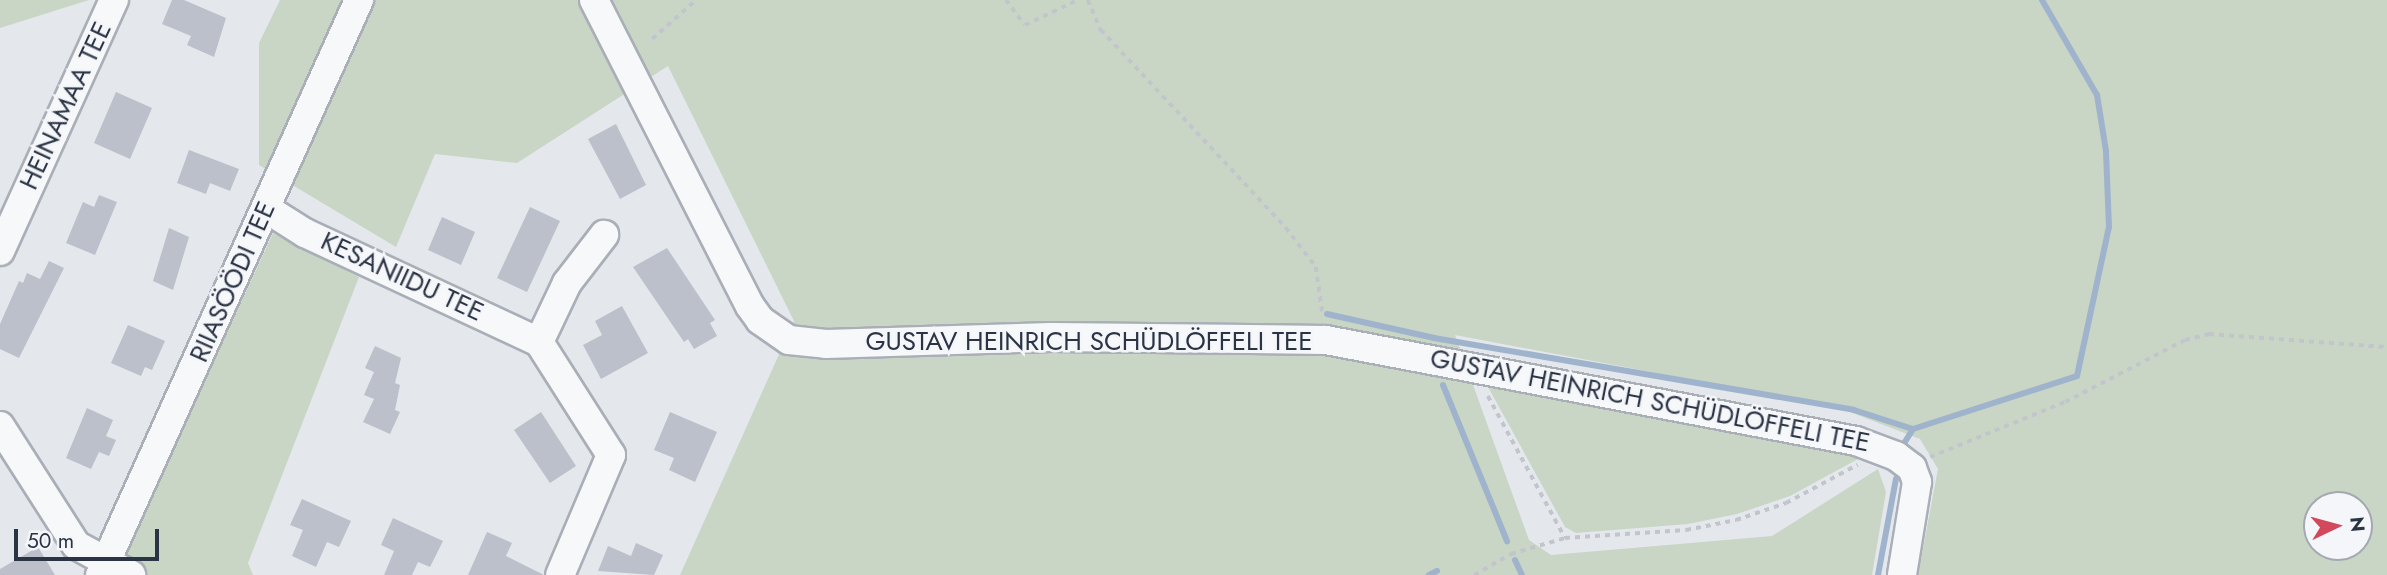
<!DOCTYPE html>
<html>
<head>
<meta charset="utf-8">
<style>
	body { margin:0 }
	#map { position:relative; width:2387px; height:575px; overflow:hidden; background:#e4e7ec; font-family:Jost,sans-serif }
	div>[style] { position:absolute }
	.green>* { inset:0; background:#c9d6c5 }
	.stream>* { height:6px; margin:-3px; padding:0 3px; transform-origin:3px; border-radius:3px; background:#9fb4cc }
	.building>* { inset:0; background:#bbc0ca }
	.path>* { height:3.5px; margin-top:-1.75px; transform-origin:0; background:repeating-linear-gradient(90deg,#c2c5cb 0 5px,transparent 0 10px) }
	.roads { filter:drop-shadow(2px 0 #a9aeb7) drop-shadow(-2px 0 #a9aeb7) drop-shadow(0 2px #a9aeb7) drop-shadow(0 -2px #a9aeb7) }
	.minor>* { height:28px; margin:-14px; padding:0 14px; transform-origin:14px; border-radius:14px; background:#f7f8fa }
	span { translate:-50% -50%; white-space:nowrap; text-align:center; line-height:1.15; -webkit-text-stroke:5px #f4f6f9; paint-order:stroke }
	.street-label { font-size:26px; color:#2b3445 }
	.north { position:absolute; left:2303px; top:491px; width:70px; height:70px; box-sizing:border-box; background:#f4f6f9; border:2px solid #a4a8b1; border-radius:50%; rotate:85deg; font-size:19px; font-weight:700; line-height:28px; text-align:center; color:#2b3445 }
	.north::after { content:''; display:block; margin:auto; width:24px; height:32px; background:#d1495b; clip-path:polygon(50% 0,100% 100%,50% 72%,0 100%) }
	.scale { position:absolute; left:14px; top:529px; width:145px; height:32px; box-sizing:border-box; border:4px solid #2b3445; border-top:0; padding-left:9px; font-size:21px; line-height:24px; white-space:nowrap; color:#2b3445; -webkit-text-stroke:5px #f4f6f9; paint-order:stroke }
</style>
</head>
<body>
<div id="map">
	<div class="green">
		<i style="clip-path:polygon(0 0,89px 0,0 28px)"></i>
		<i style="clip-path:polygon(evenodd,280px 0,2387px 0,2387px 575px,1918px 575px,1938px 469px,1920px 439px,1837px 407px,1455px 335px,1529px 540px,1551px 555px,1772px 536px,1878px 469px,1886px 492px,1872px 575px,680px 575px,794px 321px,668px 66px,517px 163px,435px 154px,396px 247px,259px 165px,259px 43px,280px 0,2317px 505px,2359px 505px,2359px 547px,2317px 547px,2317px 505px)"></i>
		<i style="clip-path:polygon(273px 233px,359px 277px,248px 563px,253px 575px,116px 575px)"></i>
		<i style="clip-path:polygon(1482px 376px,1869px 453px,1790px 496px,1737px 514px,1688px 524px,1576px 533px,1565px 527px)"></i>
	</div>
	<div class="stream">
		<i style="left:1327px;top:314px;width:110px;rotate:12.6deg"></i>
		<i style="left:1434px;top:338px;width:426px;rotate:9.7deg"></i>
		<i style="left:1854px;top:410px;width:62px;rotate:17.9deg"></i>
		<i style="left:1443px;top:385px;width:169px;rotate:67.7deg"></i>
		<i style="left:1903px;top:445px;width:19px;rotate:-58deg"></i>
		<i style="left:1913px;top:429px;width:172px;rotate:-17.9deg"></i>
		<i style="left:2077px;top:376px;width:152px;rotate:-77.9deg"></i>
		<i style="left:2109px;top:227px;width:76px;rotate:-92.3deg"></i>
		<i style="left:2106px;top:151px;width:57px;rotate:-99.1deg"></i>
		<i style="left:2097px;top:95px;width:110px;rotate:-120.1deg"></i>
		<i style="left:1515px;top:560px;width:17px;rotate:65deg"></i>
		<i style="left:1429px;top:575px;width:9px;rotate:-27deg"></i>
		<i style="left:1878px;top:575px;width:98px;rotate:-79.4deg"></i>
	</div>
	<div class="building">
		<i style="clip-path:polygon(172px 0,184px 0,226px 18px,214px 57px,187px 45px,191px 36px,162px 24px)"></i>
		<i style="clip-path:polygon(116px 92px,152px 108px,130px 159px,94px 143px)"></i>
		<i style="clip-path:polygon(616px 124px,646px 185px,620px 199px,588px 139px)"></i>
		<i style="clip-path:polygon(189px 150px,239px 169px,230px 191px,210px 183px,206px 194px,177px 183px)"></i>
		<i style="clip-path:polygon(99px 195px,117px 202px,95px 255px,66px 243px,83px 202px,94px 207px)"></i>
		<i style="clip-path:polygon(530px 207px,560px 221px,527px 292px,497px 278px)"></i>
		<i style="clip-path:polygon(442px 217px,475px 232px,461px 265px,428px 250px)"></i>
		<i style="clip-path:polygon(169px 228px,189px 237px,173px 290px,153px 281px)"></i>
		<i style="clip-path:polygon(667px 248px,715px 320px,710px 323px,717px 336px,694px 349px,688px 339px,684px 342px,633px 267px)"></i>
		<i style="clip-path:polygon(49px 261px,64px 268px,19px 358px,0 349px,0 324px,19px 281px,23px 283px,27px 273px,40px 279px)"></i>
		<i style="clip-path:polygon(622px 306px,648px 353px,601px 379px,583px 345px,602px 335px,595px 321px)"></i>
		<i style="clip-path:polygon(128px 325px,165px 341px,152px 370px,145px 367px,141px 376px,111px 363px)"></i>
		<i style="clip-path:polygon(375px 346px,401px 358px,395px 383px,400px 385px,395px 410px,400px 412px,390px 434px,363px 422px,374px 399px,364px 395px,374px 372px,365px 368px)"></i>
		<i style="clip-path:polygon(87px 408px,113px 420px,106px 436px,116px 440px,109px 456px,99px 452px,91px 469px,66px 458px)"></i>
		<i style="clip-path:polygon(541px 412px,576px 466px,550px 483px,514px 430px)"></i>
		<i style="clip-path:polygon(670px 412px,717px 432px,695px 482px,669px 470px,674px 458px,654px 450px)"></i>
		<i style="clip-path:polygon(302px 499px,351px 521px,339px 547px,327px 542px,316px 567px,292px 556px,303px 530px,290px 525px)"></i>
		<i style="clip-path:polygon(393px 518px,443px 541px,430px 567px,418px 562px,412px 575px,384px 575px,394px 551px,381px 545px)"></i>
		<i style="clip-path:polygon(487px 532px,512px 543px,506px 556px,544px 575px,468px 575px)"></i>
		<i style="clip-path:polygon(636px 543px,663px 555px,654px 575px,598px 571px,608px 546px,631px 556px)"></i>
		<i style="clip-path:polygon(38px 547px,55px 575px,0 575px,0 569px)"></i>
	</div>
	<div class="path">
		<i style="left:1006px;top:0;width:31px;rotate:53deg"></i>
		<i style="left:1025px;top:25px;width:59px;rotate:-25.3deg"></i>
		<i style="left:1088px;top:0;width:33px;rotate:67deg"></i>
		<i style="left:1101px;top:30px;width:271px;rotate:46.9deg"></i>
		<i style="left:1286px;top:228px;width:49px;rotate:52.4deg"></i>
		<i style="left:1316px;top:267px;width:50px;rotate:82deg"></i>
		<i style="left:652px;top:39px;width:59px;rotate:-41.6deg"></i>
		<i style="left:1488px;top:396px;width:162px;rotate:61.5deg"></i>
		<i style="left:1930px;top:457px;width:146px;rotate:-22.2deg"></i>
		<i style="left:2065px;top:402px;width:135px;rotate:-27.3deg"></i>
		<i style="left:2185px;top:340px;width:25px;rotate:-14deg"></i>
		<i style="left:2209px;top:334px;width:178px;rotate:4.2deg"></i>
		<i style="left:1474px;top:575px;width:43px;rotate:-29.6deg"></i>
		<i style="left:1511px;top:554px;width:56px;rotate:-16.5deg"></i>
		<i style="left:1565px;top:538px;width:121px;rotate:-3.8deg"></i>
		<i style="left:1686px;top:530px;width:51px;rotate:-11.3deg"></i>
		<i style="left:1736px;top:520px;width:53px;rotate:-18.8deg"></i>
		<i style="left:1786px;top:503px;width:81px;rotate:-28.2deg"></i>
	</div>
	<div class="roads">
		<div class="minor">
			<i style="left:594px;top:0;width:343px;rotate:63deg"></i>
			<i style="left:750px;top:306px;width:17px;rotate:54deg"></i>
			<i style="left:760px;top:320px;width:35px;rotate:35deg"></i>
			<i style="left:789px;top:340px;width:37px;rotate:6deg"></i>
			<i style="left:826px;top:344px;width:225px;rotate:-1.8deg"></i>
			<i style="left:1051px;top:337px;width:275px;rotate:0.6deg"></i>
			<i style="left:1326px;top:340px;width:540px;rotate:10.79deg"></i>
			<i style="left:1856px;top:441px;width:43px;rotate:20.6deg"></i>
			<i style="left:1896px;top:456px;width:20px;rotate:37deg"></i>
			<i style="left:1912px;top:468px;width:15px;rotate:70deg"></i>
			<i style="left:1917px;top:482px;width:94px;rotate:99.2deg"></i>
			<i style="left:267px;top:209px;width:45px;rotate:32.3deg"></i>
			<i style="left:305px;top:233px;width:258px;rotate:25deg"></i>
			<i style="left:539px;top:342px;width:134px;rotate:57.5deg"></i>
			<i style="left:611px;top:455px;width:130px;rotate:113deg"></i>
			<i style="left:0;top:251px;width:276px;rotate:-65.6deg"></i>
			<i style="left:539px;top:342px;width:65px;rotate:-64.6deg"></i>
			<i style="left:567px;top:283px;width:61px;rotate:-52.4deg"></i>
			<i style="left:0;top:426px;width:141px;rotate:57.4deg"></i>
			<i style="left:76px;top:545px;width:63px;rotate:28.6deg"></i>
			<i style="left:100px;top:575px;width:631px;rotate:-65.75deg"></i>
		</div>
	</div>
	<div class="street-label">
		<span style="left:66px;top:106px;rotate:-65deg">HEINAMAA TEE</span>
		<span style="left:402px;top:277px;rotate:25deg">KESANIIDU TEE</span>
		<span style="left:233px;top:282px;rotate:-66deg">RIIASÖÖDI TEE</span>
		<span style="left:1089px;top:342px">GUSTAV HEINRICH SCHÜDLÖFFELI TEE</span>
		<span style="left:1650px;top:401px;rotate:11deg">GUSTAV HEINRICH SCHÜDLÖFFELI TEE</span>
	</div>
	<div class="north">N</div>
	<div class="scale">50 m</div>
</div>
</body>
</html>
